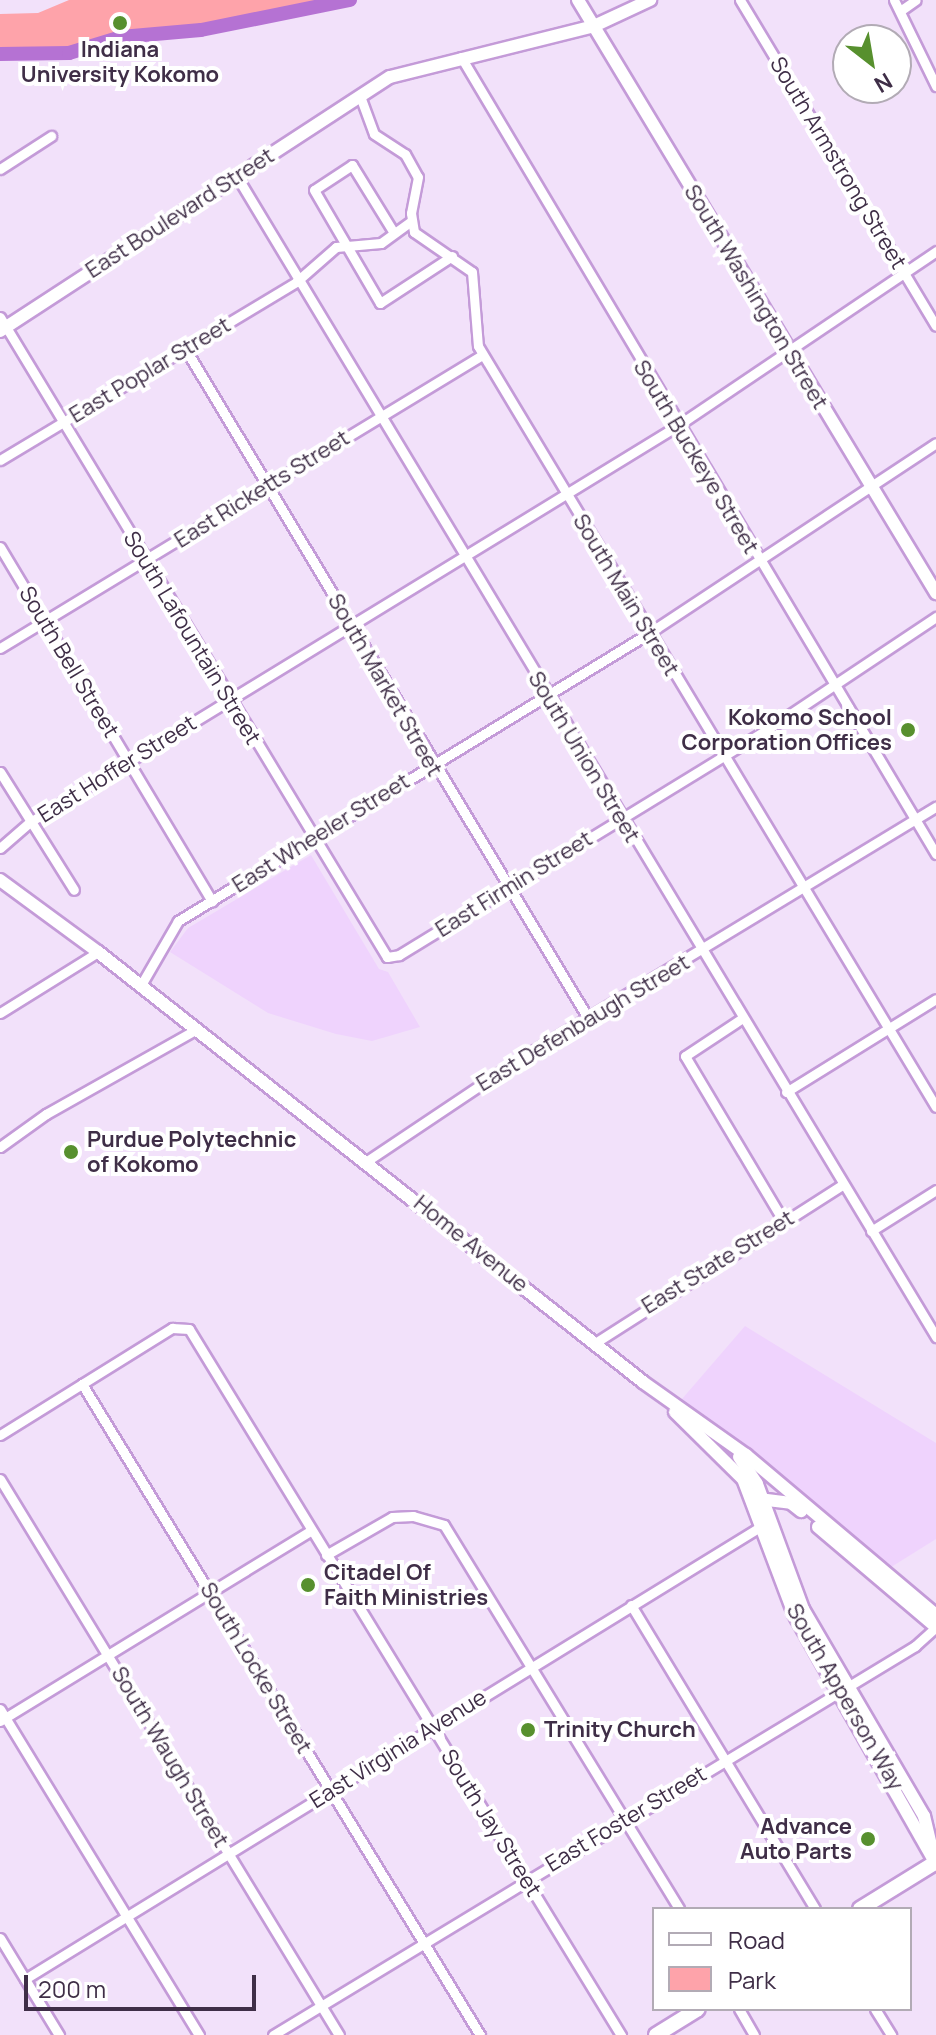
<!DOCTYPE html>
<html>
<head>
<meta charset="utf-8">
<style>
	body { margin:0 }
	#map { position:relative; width:936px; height:2035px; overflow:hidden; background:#f2e1fa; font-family:Manrope,sans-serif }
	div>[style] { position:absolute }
	.built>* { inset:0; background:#efd3fd }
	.green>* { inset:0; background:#fea3aa }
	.river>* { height:14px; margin:-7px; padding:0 7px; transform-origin:7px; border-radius:7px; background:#b572d3 }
	.roads { filter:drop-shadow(2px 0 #c49bd8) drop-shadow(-2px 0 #c49bd8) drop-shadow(0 2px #c49bd8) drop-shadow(0 -2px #c49bd8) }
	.street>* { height:9px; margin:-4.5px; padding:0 4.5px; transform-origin:4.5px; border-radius:4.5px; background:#fff }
	.secondary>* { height:12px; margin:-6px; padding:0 6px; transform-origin:6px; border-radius:6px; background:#fff }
	.primary>* { height:14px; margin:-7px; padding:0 7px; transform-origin:7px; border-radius:7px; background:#fff }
	.dots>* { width:22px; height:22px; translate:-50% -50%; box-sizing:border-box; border:4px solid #fff; border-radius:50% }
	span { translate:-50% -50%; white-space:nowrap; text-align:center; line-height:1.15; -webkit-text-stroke:8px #fff; paint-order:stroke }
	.poi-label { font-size:22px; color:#3f2e47; font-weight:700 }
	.right { translate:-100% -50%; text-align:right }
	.left { translate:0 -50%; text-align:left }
	.street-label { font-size:22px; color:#3f2e47 }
	.legend { position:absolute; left:652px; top:1907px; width:260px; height:104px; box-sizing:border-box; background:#fff; border:2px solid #b2abb5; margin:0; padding:10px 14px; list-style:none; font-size:24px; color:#3f2e47 }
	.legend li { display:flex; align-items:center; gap:16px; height:40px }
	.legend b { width:40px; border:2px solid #b2abb5 }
	.north { position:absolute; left:832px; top:24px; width:80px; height:80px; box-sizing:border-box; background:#fff; border:2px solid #b2abb5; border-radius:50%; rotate:149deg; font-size:22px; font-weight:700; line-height:32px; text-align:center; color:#3f2e47 }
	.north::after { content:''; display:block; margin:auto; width:28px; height:36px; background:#57902e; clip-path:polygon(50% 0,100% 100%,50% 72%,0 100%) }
	.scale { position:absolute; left:24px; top:1975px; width:232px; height:36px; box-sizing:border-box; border:4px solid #3f2e47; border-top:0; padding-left:10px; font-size:24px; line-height:28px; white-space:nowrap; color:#3f2e47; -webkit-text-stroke:6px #fff; paint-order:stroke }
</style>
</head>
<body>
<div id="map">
	<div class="built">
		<i style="clip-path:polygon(311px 855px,379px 969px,388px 972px,420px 1027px,372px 1041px,336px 1034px,268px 1013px,170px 952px,188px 928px)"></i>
		<i style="clip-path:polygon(745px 1326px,936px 1443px,936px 1539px,888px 1569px,682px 1399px)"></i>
	</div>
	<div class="green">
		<i style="clip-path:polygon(69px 0,350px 0,201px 30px,121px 37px,69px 53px,0 54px,0 14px,38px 13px)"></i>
	</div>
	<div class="river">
		<i style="left:0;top:54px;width:69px;rotate:-0.8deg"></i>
		<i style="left:69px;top:53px;width:54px;rotate:-17.1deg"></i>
		<i style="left:121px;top:37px;width:80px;rotate:-5deg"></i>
		<i style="left:201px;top:30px;width:152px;rotate:-11.4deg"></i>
	</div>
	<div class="roads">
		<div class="street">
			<i style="left:740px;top:0;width:380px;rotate:59deg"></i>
			<i style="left:894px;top:0;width:96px;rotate:64deg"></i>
			<i style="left:900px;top:11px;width:19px;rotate:-35deg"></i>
			<i style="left:461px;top:57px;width:928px;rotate:59.21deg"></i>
			<i style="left:360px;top:96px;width:40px;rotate:69.8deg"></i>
			<i style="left:374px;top:134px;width:37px;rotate:33deg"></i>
			<i style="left:405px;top:154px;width:26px;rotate:61deg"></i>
			<i style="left:418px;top:177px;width:37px;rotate:101deg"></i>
			<i style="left:411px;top:213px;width:19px;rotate:81deg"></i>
			<i style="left:414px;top:232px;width:70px;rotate:34.6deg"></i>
			<i style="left:472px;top:272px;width:74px;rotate:85.4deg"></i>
			<i style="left:478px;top:346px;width:888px;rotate:58.96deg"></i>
			<i style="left:0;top:169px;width:61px;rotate:-32.9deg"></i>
			<i style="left:236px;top:175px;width:1357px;rotate:58.93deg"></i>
			<i style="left:394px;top:233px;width:80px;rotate:-121.7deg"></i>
			<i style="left:352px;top:165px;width:45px;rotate:146.7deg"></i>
			<i style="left:314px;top:190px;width:131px;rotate:59.7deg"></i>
			<i style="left:380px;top:303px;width:86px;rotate:-33.1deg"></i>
			<i style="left:0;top:317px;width:748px;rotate:58.84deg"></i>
			<i style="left:387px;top:957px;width:12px;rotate:-9deg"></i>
			<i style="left:399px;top:955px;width:429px;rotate:-31.5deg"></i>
			<i style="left:765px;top:731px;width:206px;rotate:-33.7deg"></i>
			<i style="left:186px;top:350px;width:780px;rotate:58.96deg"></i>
			<i style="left:0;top:460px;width:345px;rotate:-31deg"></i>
			<i style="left:296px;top:282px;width:53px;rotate:-41.2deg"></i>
			<i style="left:336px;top:247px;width:45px;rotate:-5.1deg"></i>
			<i style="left:381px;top:243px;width:36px;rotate:-36deg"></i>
			<i style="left:0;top:547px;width:413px;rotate:59.1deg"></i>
			<i style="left:0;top:648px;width:564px;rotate:-31.29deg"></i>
			<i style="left:0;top:772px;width:139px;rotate:57.9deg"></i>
			<i style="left:0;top:848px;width:40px;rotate:-41deg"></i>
			<i style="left:30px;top:822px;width:759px;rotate:-31.47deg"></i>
			<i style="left:677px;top:426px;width:313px;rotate:-34deg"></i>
			<i style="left:141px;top:985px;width:74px;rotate:-60deg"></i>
			<i style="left:178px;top:921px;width:552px;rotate:-31.44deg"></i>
			<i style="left:649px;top:633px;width:344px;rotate:-33.5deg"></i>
			<i style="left:0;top:1013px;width:115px;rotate:-31.9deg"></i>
			<i style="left:741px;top:1019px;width:67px;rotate:146.5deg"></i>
			<i style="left:685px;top:1056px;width:193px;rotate:59.2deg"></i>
			<i style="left:786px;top:1092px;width:176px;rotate:-31.8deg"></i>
			<i style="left:0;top:1147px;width:57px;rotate:-35.7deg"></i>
			<i style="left:46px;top:1114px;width:173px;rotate:-29.4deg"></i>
			<i style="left:367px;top:1161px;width:185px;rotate:-33.8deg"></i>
			<i style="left:521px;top:1058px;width:485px;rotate:-31.2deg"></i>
			<i style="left:871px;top:1231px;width:77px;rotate:-32.2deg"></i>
			<i style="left:595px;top:1343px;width:293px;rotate:-32.6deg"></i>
			<i style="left:82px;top:1384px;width:763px;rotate:58.56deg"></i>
			<i style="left:0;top:1435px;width:203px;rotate:-31.9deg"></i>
			<i style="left:172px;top:1328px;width:17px;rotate:3deg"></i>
			<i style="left:189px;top:1329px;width:828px;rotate:58.54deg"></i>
			<i style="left:0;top:1479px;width:651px;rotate:58.63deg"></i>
			<i style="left:326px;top:1555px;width:76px;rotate:-29.9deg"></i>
			<i style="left:392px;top:1517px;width:21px;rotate:-3deg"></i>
			<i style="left:413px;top:1516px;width:32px;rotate:16deg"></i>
			<i style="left:444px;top:1525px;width:450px;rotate:58.5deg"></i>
			<i style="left:631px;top:1605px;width:355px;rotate:58.8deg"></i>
			<i style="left:0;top:1709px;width:382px;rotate:58.6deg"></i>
			<i style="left:0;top:1721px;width:364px;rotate:-31.5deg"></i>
			<i style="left:0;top:1938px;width:114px;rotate:58.7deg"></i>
			<i style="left:25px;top:1979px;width:869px;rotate:-31.59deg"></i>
			<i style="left:739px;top:2009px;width:30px;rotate:60deg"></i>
			<i style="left:875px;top:2009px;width:31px;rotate:58deg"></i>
			<i style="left:273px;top:2035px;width:751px;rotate:-31.21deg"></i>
			<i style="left:915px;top:1646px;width:28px;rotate:-42deg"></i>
		</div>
		<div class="secondary">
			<i style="left:578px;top:0;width:693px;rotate:58.88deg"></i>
			<i style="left:0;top:331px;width:465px;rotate:-33.1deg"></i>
			<i style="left:390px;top:77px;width:210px;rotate:-14deg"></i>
			<i style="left:594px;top:26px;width:62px;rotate:-24.9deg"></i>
			<i style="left:0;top:880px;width:122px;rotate:36.3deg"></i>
			<i style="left:98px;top:952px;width:694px;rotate:38.27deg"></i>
			<i style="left:643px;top:1382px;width:126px;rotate:35.3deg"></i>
			<i style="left:746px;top:1455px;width:248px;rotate:40.1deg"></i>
			<i style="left:675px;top:1412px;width:95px;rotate:44.6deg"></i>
			<i style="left:743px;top:1479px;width:144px;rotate:69.3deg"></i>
			<i style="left:794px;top:1614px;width:288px;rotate:60.4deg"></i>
			<i style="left:739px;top:1457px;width:32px;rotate:56deg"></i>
			<i style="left:757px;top:1484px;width:133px;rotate:69.8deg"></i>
			<i style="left:803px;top:1609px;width:240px;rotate:59.7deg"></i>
			<i style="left:924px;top:1816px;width:47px;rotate:76.6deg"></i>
			<i style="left:759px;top:1499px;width:32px;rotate:7deg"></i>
			<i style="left:791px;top:1503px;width:13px;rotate:39deg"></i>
			<i style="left:818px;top:1527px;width:155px;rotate:40.3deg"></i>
		</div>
		<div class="primary">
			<i style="left:860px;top:1909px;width:89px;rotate:-31.7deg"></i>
			<i style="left:656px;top:2035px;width:49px;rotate:-31.8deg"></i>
		</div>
	</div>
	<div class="dots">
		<i style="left:120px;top:23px;background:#57902e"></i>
		<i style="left:908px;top:730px;background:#57902e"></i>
		<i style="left:71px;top:1152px;background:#57902e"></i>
		<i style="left:308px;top:1585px;background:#57902e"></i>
		<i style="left:528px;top:1730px;background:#57902e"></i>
		<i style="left:868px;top:1839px;background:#57902e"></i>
	</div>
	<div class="poi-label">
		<span style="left:120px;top:62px">Indiana<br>University Kokomo</span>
		<span class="right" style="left:892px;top:730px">Kokomo School<br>Corporation Offices</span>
		<span class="left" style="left:87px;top:1152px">Purdue Polytechnic<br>of Kokomo</span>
		<span class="left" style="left:324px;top:1585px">Citadel Of<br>Faith Ministries</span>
		<span class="left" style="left:544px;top:1730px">Trinity Church</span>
		<span class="right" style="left:852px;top:1839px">Advance<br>Auto Parts</span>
	</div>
	<div class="street-label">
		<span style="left:838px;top:163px;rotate:59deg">South Armstrong Street</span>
		<span style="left:180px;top:213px;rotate:-33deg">East Boulevard Street</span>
		<span style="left:756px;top:297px;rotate:59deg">South Washington Street</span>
		<span style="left:150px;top:370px;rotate:-31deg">East Poplar Street</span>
		<span style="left:696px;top:457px;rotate:59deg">South Buckeye Street</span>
		<span style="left:262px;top:489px;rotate:-32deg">East Ricketts Street</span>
		<span style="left:626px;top:595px;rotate:59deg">South Main Street</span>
		<span style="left:192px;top:638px;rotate:59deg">South Lafountain Street</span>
		<span style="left:69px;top:662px;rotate:59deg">South Bell Street</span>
		<span style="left:385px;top:685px;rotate:60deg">South Market Street</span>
		<span style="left:584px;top:757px;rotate:59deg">South Union Street</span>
		<span style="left:117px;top:769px;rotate:-32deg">East Hoffer Street</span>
		<span style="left:321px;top:833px;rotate:-32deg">East Wheeler Street</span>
		<span style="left:514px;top:884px;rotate:-32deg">East Firmin Street</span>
		<span style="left:583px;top:1023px;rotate:-31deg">East Defenbaugh Street</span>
		<span style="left:471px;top:1244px;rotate:39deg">Home Avenue</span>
		<span style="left:718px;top:1262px;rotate:-32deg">East State Street</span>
		<span style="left:256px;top:1668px;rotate:59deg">South Locke Street</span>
		<span style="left:845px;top:1697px;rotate:60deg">South Apperson Way</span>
		<span style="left:398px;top:1749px;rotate:-32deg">East Virginia Avenue</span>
		<span style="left:170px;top:1757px;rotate:59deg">South Waugh Street</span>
		<span style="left:626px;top:1819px;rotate:-31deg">East Foster Street</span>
		<span style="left:491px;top:1823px;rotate:58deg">South Jay Street</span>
	</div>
	<ul class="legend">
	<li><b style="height:10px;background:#fff"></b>Road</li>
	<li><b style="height:22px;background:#fea3aa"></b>Park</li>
	</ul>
	<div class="north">N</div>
	<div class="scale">200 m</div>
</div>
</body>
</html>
